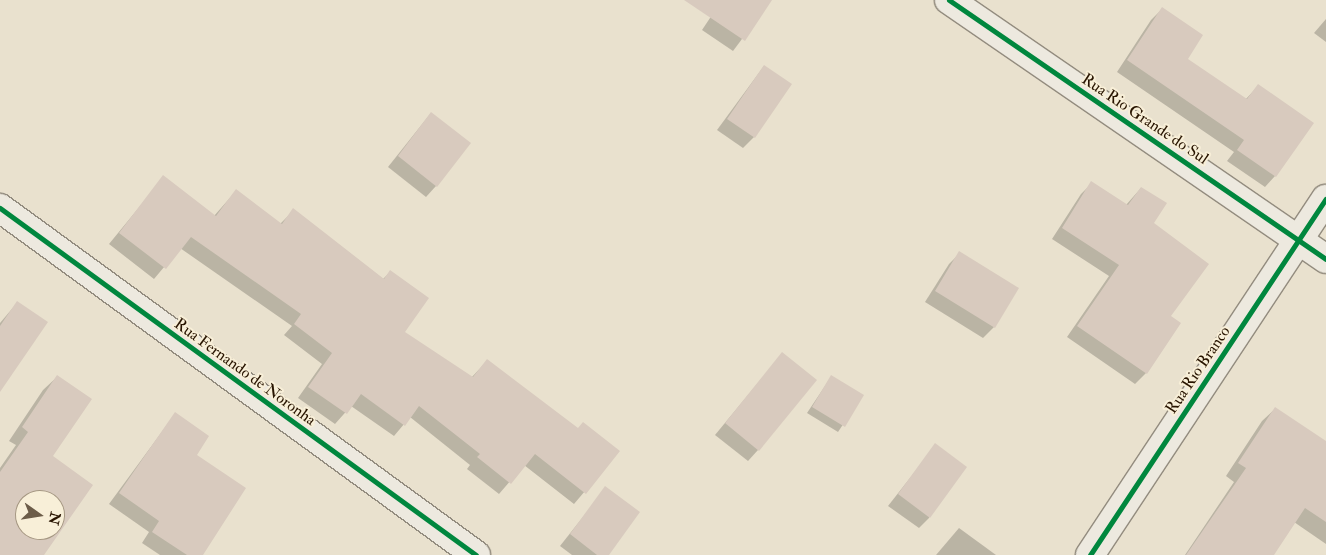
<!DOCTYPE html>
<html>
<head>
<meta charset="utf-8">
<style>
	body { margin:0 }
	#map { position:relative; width:1326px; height:555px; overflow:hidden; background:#e9e1ce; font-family:"IM FELL Double Pica",serif }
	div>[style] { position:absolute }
	.shadow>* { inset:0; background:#0003 }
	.building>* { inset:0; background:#d8cabe }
	.roads { filter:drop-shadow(1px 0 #938c7f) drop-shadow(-1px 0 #938c7f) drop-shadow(0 1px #938c7f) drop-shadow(0 -1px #938c7f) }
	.street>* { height:28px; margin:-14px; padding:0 14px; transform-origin:14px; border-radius:14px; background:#ede9df }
	.secondary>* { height:28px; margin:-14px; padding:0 14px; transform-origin:14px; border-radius:14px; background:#ede9df }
	.cycleway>* { height:5px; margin:-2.5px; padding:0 2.5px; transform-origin:2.5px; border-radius:2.5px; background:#00873e }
	span { translate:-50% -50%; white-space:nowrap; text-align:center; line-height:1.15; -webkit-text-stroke:4px #f8efd8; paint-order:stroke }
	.street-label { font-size:16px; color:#281400 }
	.north { position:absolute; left:15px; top:490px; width:50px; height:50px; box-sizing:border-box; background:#f8efd8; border:1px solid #a59782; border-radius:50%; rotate:103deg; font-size:14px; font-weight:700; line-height:20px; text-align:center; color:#281400 }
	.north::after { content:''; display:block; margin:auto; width:18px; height:22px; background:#6c5c48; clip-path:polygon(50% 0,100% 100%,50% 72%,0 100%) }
</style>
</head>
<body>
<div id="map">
	<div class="shadow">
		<i style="clip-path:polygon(722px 0,771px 0,733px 51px,702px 30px)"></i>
		<i style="clip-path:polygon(1162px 9px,1186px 59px,1245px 100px,1259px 85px,1275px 176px,1265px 187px,1227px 161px,1234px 152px,1117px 72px,1151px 20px)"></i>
		<i style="clip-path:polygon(1326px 19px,1326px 42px,1314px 33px)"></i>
		<i style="clip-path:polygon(764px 66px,754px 137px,743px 148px,717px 130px)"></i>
		<i style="clip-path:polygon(431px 113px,436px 186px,426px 197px,388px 167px)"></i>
		<i style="clip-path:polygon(164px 177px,214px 216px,236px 191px,280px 224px,294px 210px,383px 279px,390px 272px,403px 332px,471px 378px,487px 361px,577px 429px,619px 451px,574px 504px,524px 465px,499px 494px,467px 469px,470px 465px,410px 417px,394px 436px,351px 406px,335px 424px,298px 398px,322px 364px,284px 335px,292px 326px,180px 248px,154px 279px,109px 244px)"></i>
		<i style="clip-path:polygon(1092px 183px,1126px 205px,1141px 188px,1152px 224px,1169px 317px,1146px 373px,1135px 384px,1067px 337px,1109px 276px,1052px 239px,1081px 194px)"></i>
		<i style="clip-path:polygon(960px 253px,994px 327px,983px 338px,925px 302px,949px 264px)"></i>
		<i style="clip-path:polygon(17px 303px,0 385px,0 323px)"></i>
		<i style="clip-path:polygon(782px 354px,758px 450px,748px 461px,715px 435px)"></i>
		<i style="clip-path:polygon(evenodd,57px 377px,51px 457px,92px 485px,43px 555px,0 555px,0 468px,16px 445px,9px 441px,43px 390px,57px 377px,25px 500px,55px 500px,55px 530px,25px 530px,25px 500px)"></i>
		<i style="clip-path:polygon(831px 377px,862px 396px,838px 432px,807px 413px)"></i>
		<i style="clip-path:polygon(1275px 409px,1326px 443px,1326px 544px,1294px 522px,1272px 555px,1185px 555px,1234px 482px,1226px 476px,1262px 421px)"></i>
		<i style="clip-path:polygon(175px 414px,195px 455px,201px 555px,160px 555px,142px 543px,149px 532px,109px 504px)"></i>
		<i style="clip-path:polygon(936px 445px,929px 518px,919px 528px,888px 506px)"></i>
		<i style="clip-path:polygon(606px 488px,607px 555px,572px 555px,560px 546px)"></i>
		<i style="clip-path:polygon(959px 528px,996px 555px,936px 555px)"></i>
	</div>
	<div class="building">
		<i style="clip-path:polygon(684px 0,772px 0,745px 41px)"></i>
		<i style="clip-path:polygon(1162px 7px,1203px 35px,1188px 59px,1247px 99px,1258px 84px,1314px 123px,1276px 177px,1237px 150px,1244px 140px,1127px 60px)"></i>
		<i style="clip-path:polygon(764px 65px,792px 84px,755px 138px,727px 119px)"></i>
		<i style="clip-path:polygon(431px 112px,471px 143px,437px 187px,398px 156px)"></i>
		<i style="clip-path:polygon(163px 175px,216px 216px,236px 189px,282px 224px,293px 208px,384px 279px,390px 270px,429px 298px,405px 332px,473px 377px,487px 359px,578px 428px,583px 422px,620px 451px,586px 494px,535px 454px,511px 484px,477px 457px,480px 454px,419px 406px,405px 426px,361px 394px,347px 414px,308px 387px,332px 353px,294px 324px,301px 314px,191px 237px,166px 269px,119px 233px)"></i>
		<i style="clip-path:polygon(1091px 181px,1128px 205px,1141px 187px,1167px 203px,1154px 223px,1209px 264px,1171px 316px,1181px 323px,1147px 374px,1077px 326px,1119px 265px,1062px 228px)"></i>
		<i style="clip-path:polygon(959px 251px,1019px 288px,995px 328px,935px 291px)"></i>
		<i style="clip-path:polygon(17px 301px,48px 322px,0 392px,0 326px)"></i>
		<i style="clip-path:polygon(782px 352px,817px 380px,759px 451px,725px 423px)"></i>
		<i style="clip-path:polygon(evenodd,57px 375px,92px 399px,53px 456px,93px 485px,44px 555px,0 555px,0 472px,28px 432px,22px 427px,57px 375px,25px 500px,55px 500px,55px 530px,25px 530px,25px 500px)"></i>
		<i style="clip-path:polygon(831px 375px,864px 395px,845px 427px,812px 407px)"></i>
		<i style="clip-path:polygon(1275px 407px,1326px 441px,1326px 522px,1305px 508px,1274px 555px,1186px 555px,1246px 468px,1238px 463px)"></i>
		<i style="clip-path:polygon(175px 412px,209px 436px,197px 455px,246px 488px,203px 555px,187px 555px,152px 532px,159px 521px,119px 493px)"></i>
		<i style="clip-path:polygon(935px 443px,967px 467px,930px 518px,898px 494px)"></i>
		<i style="clip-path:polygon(605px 486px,640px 512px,609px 555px,597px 555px,570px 534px)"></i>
	</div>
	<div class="roads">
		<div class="street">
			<i style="left:949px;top:0;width:457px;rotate:34.5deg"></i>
			<i style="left:0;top:208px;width:589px;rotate:36.09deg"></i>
		</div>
		<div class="secondary">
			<i style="left:1090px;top:555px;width:427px;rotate:-56.5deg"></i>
		</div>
	</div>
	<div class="cycleway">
		<i style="left:949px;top:0;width:457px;rotate:34.5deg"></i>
		<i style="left:0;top:208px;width:589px;rotate:36.09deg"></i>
		<i style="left:1090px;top:555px;width:427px;rotate:-56.5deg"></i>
	</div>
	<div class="street-label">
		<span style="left:1145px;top:119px;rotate:34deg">Rua Rio Grande do Sul</span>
		<span style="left:1198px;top:370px;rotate:-56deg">Rua Rio Branco</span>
		<span style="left:245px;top:372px;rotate:36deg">Rua Fernando de Noronha</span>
	</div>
	<div class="north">N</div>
</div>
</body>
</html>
